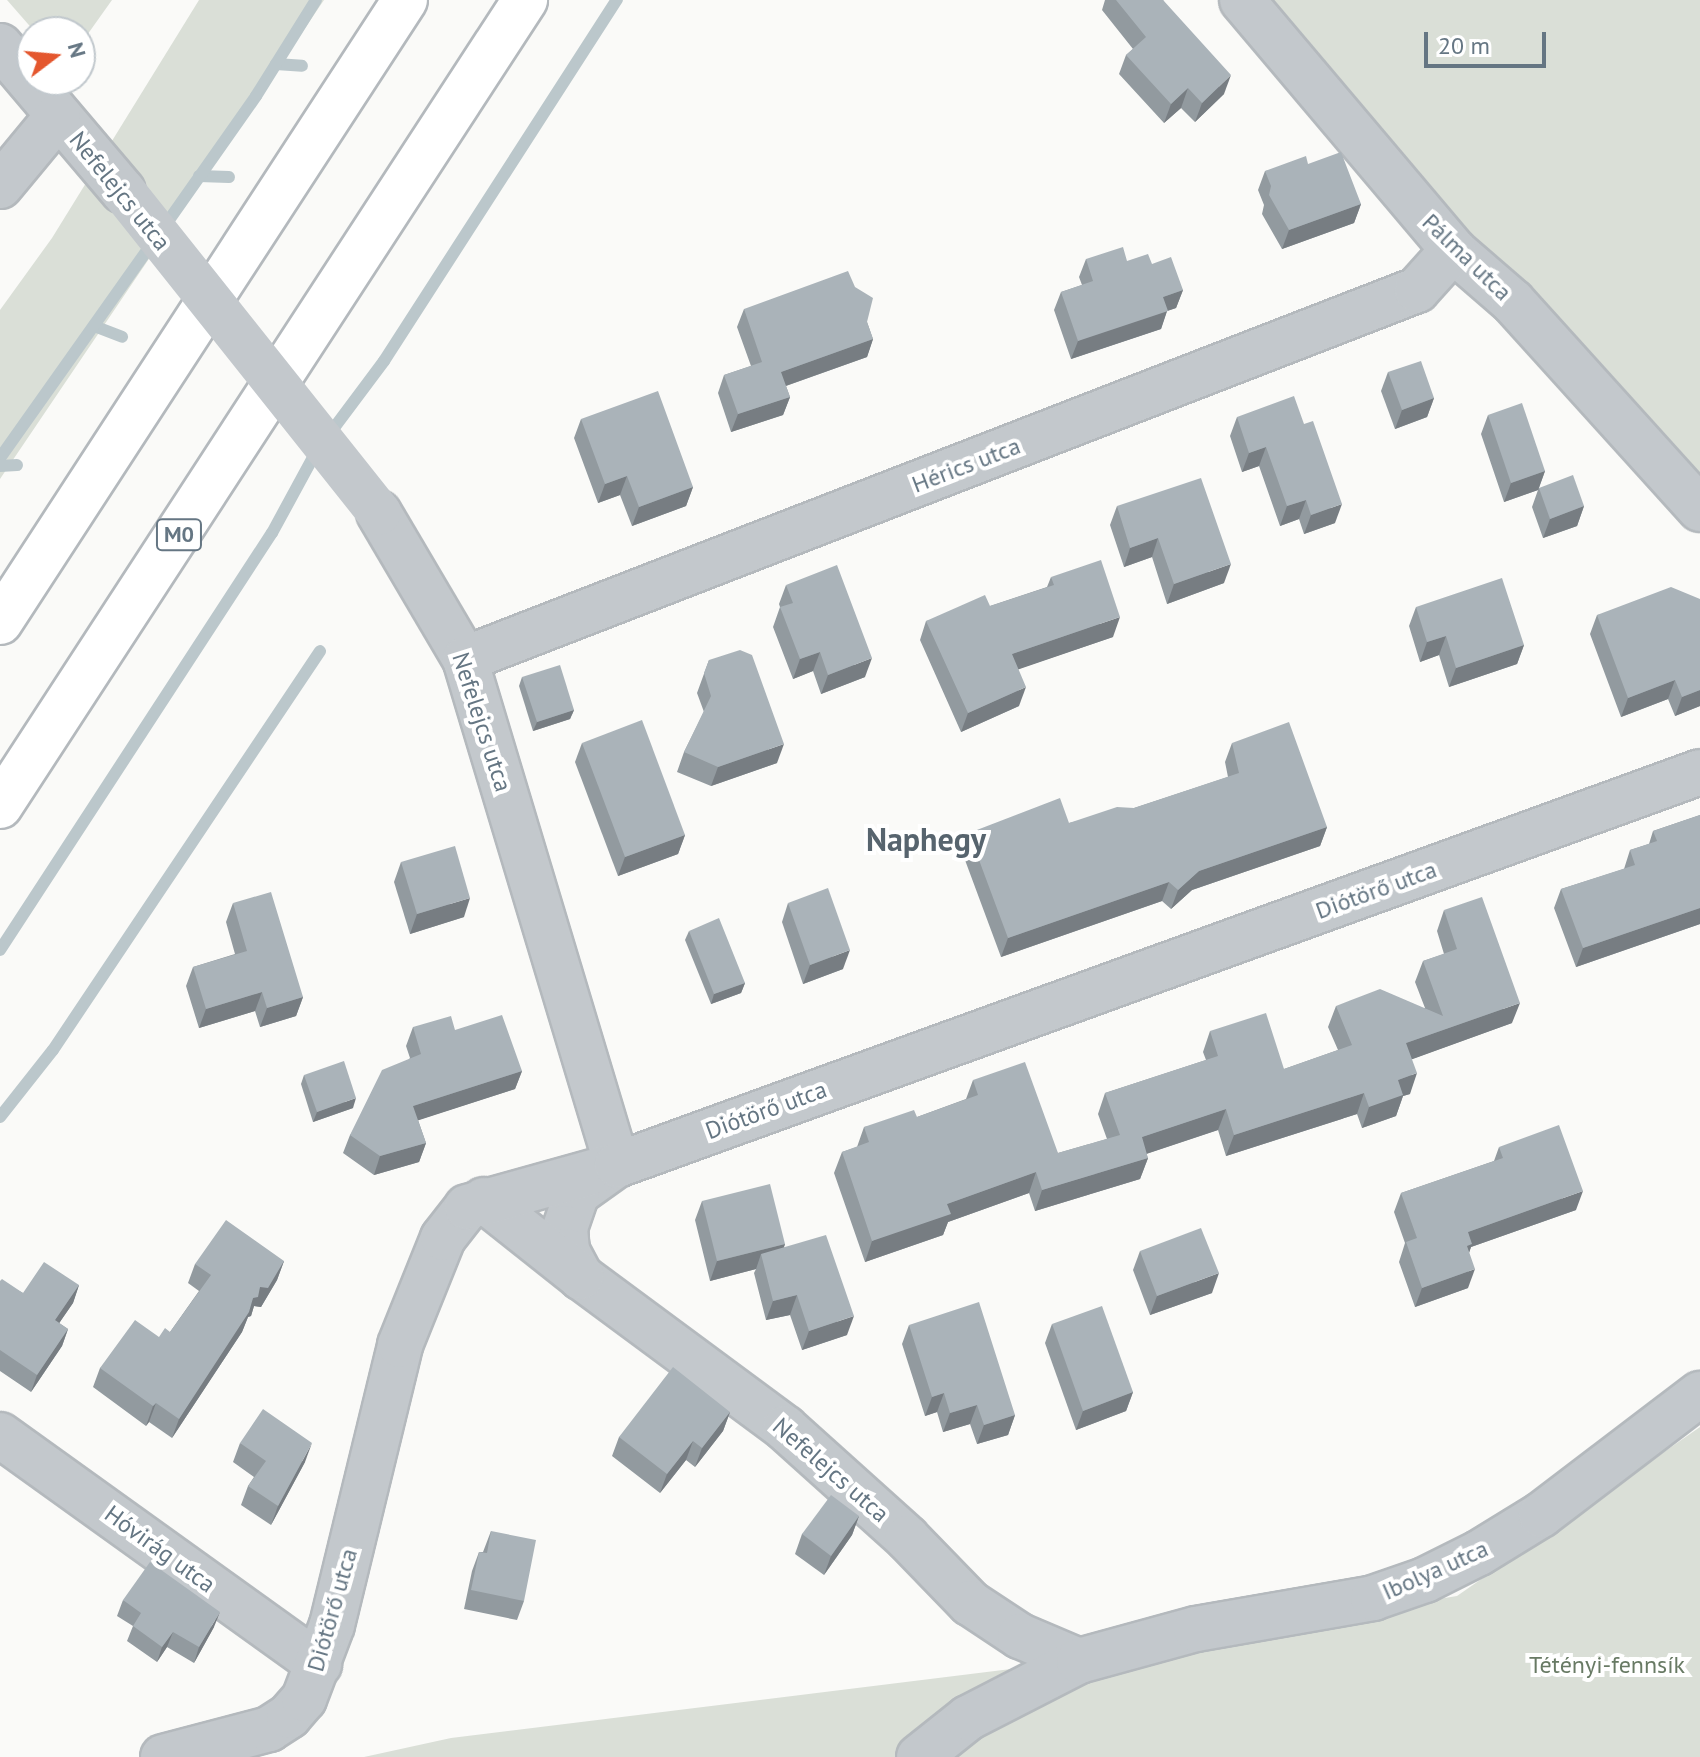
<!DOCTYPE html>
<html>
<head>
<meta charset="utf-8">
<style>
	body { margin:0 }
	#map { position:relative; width:1700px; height:1757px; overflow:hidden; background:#fafaf8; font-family:"PT Sans",sans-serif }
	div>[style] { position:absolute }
	.green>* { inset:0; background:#dadfd7 }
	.stream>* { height:12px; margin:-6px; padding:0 6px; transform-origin:6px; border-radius:6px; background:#bbc7cb }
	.roads { filter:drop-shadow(2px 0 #b4b9bd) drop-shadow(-2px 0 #b4b9bd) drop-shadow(0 2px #b4b9bd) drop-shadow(0 -2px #b4b9bd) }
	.minor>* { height:44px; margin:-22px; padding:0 22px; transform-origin:22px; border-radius:22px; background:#c3c8cc }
	.highway>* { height:44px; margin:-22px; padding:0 22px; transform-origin:22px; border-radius:22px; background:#fff }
	.minor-bridge>* { height:44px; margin:-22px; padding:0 22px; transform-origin:22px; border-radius:22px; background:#c3c8cc }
	.wall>* { inset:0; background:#929a9f }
	.shaded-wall>* { inset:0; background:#777d82 }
	.building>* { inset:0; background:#aab3b9 }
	span { translate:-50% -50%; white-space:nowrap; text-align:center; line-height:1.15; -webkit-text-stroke:8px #fff; paint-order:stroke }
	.shield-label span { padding:2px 6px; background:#fff; border:2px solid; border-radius:6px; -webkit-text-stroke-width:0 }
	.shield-label { font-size:22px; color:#657683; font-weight:700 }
	.street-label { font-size:24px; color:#657683 }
	.park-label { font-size:24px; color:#687a64 }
	.district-label { font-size:32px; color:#57646e; font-weight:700 }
	.north { position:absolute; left:16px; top:16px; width:80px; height:80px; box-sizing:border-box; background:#fff; border:2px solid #c1c8cd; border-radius:50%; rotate:74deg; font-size:22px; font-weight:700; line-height:32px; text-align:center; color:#657683 }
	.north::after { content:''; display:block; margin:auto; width:28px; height:36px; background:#e4572e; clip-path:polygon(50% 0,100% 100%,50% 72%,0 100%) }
	.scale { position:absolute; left:1424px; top:32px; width:122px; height:36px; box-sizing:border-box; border:4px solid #657683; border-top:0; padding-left:10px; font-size:24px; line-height:28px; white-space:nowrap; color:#657683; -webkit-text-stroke:6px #fff; paint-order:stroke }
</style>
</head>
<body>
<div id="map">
	<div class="green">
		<i style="clip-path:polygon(7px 0,112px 0,80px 45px,80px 32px,35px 32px)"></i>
		<i style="clip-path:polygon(199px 0,324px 0,0 479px,0 310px,52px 238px)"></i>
		<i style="clip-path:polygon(1259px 0,1700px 0,1700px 479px,1439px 207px)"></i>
		<i style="clip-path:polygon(1700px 1427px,1700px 1757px,364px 1757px,451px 1738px,1011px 1669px,1457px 1596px)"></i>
	</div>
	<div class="stream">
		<i style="left:276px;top:64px;width:26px;rotate:4deg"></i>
		<i style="left:199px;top:176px;width:30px;rotate:2deg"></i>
		<i style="left:164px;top:227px;width:160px;rotate:-54.9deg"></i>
		<i style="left:256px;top:96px;width:113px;rotate:-58deg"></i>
		<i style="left:94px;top:326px;width:30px;rotate:21deg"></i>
		<i style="left:0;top:458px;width:265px;rotate:-54.7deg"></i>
		<i style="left:0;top:466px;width:17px;rotate:-3deg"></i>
		<i style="left:0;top:950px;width:498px;rotate:-56.9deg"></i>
		<i style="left:272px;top:533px;width:92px;rotate:-61.5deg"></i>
		<i style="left:316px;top:452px;width:114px;rotate:-53.2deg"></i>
		<i style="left:384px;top:361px;width:430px;rotate:-57.2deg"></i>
		<i style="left:0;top:1117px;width:85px;rotate:-51.7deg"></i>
		<i style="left:53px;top:1050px;width:480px;rotate:-56.2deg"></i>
	</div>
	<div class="roads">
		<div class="minor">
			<i style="left:1242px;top:0;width:327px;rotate:49.8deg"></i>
			<i style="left:1453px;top:250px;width:79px;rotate:40.9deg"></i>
			<i style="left:1513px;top:302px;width:279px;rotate:47.9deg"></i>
			<i style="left:0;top:46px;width:190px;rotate:49.7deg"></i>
			<i style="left:0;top:186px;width:91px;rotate:-50.4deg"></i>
			<i style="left:379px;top:513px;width:169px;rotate:59.5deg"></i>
			<i style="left:465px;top:659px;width:528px;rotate:73.28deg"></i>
			<i style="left:465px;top:659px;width:1021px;rotate:-21.19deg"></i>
			<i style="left:1417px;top:290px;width:54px;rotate:-48deg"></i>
			<i style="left:612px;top:1168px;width:43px;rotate:144.5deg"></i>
			<i style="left:577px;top:1193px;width:37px;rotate:109deg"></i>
			<i style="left:565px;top:1228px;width:23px;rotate:85deg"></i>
			<i style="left:567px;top:1251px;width:30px;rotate:62deg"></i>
			<i style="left:581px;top:1277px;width:254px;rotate:36.5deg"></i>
			<i style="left:785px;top:1428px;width:164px;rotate:42deg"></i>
			<i style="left:907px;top:1538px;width:91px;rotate:45.9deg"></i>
			<i style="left:970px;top:1603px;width:60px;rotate:33.4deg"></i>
			<i style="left:1020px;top:1636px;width:64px;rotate:23deg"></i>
			<i style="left:484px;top:1200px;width:124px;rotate:38.4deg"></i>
			<i style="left:0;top:1435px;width:393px;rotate:35.7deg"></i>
			<i style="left:163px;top:1757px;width:110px;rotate:-14.8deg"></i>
			<i style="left:269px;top:1729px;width:24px;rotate:-33deg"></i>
			<i style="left:289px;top:1716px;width:23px;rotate:-49deg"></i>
			<i style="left:304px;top:1699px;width:79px;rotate:-69.3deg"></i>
			<i style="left:332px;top:1625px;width:288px;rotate:-76.3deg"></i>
			<i style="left:400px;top:1345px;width:115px;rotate:-68.1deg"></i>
			<i style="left:443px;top:1238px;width:39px;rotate:-52deg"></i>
			<i style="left:467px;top:1207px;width:156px;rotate:-15.6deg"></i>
			<i style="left:617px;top:1165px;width:1152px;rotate:-19.94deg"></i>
			<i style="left:919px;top:1757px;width:63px;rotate:-38.5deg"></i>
			<i style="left:968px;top:1718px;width:125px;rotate:-27.2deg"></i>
			<i style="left:1079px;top:1661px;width:121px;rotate:-15.3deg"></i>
			<i style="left:1196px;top:1629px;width:180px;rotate:-9.9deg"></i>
			<i style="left:1373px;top:1598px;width:55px;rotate:-19.1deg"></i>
			<i style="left:1425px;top:1580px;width:60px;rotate:-26.6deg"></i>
			<i style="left:1479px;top:1553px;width:73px;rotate:-31.5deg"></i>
			<i style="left:1541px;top:1515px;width:200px;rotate:-37.3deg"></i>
		</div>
		<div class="highway">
			<i style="left:0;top:622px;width:742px;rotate:-56.93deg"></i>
			<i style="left:0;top:806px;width:962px;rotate:-56.92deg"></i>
		</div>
	</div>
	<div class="minor-bridge">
		<i style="left:123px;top:191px;width:411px;rotate:51.5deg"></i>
	</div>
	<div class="wall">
		<i style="clip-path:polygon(1105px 0,1163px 0,1224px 94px,1195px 122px,1181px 108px,1164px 123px,1119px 74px,1126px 55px,1133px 49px,1102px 10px)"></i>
		<i style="clip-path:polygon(1308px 164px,1361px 204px,1354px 223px,1282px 249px,1262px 214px,1264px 205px,1258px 190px,1265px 171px)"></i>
		<i style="clip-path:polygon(1086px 259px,1152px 264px,1183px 290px,1176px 308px,1167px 311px,1161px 329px,1071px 359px,1054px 310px,1061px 292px,1082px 285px,1079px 277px)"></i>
		<i style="clip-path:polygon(744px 309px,867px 322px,873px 339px,867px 357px,786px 386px,790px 397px,783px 415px,731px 432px,718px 393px,724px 375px,751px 366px,737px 327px)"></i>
		<i style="clip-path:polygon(1388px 372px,1434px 398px,1427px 417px,1395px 429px,1381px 391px)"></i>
		<i style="clip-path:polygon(1488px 415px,1545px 471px,1539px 488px,1584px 506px,1577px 526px,1543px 538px,1532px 507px,1538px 490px,1504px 502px,1481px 434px)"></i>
		<i style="clip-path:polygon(1237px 417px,1304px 424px,1335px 523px,1304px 534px,1299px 519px,1280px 526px,1259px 466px,1242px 472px,1230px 436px)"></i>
		<i style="clip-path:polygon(581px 419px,693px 487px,686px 506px,632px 526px,620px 495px,598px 503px,574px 438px)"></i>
		<i style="clip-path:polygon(1117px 506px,1224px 583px,1167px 604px,1152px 557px,1124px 567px,1110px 525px)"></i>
		<i style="clip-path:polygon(1051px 577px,1113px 637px,1018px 669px,1019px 706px,961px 732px,920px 640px,926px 621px,990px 606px,1047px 587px)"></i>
		<i style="clip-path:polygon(786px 585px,865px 677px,821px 694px,813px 671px,793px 679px,773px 627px,780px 607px,779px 604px)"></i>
		<i style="clip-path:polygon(1700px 599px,1700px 706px,1675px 716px,1668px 699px,1621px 717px,1590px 634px,1597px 615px)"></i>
		<i style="clip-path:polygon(1416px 607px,1524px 645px,1517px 664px,1449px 687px,1439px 655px,1420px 662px,1409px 626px)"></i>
		<i style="clip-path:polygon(709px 660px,777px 763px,711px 786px,677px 772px,684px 752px,704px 712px,697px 693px)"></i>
		<i style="clip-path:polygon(522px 677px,574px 710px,570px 719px,533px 731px,519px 686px)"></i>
		<i style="clip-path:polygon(582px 743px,685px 835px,678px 854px,618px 876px,575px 762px)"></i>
		<i style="clip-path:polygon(1232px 743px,1327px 827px,1320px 846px,1192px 890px,1171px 909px,1162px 901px,1001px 957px,962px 852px,969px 833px,1069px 823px,1134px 808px,1228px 777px,1225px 762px)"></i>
		<i style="clip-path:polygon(1700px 815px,1700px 924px,1576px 967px,1554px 908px,1561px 889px,1624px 869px,1630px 850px,1649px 844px,1653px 831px)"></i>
		<i style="clip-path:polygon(401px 862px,464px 917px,410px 934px,394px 882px)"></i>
		<i style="clip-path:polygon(233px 903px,303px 997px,296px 1016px,260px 1027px,255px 1011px,199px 1028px,186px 986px,193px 967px,235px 954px,226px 922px)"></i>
		<i style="clip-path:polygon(788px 903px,843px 969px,803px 984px,782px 922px)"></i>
		<i style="clip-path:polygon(1444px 910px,1512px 1023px,1412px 1059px,1410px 1094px,1403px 1096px,1396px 1116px,1362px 1128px,1357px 1114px,1226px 1156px,1218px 1130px,1146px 1154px,1148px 1158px,1140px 1179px,1035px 1211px,1029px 1193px,948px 1222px,943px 1235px,865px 1262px,834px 1173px,842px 1152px,857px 1147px,864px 1127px,917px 1117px,966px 1099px,973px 1080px,1058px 1153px,1107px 1139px,1098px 1114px,1105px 1093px,1206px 1060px,1203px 1052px,1210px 1031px,1284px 1069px,1338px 1050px,1328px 1027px,1336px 1006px,1425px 1008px,1415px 982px,1423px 961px,1444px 954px,1437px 931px)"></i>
		<i style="clip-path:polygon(689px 931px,745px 983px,741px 993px,711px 1004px,685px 940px)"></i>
		<i style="clip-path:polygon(413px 1027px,455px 1030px,522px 1071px,515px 1089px,418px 1120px,426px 1143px,419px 1162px,374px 1175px,343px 1153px,350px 1135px,410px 1058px,406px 1046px)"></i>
		<i style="clip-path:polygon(304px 1075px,353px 1108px,313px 1122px,301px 1084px)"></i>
		<i style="clip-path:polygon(1499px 1147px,1576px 1210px,1471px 1247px,1469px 1253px,1468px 1288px,1415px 1307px,1399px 1262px,1405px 1243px,1394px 1212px,1401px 1193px,1494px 1161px)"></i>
		<i style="clip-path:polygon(702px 1201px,785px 1244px,784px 1247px,847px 1335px,802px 1350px,790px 1315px,766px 1320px,754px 1273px,756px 1269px,710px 1281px,695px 1220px)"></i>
		<i style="clip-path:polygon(1140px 1251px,1212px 1293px,1150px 1315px,1133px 1270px)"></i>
		<i style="clip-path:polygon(284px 1261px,277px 1280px,261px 1307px,254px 1306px,251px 1316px,248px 1317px,242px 1332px,172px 1438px,149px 1422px,146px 1426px,93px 1387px,100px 1368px,170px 1332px,199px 1291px,188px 1283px,195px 1264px)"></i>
		<i style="clip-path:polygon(0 1281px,23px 1293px,79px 1285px,73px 1303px,59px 1323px,68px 1329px,62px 1346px,31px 1392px,0 1371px)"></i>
		<i style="clip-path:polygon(1052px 1324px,1133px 1392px,1126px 1411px,1076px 1430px,1045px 1343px)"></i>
		<i style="clip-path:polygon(909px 1325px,1015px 1415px,1008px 1435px,977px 1444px,970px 1424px,943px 1432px,937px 1412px,925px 1416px,902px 1344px)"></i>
		<i style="clip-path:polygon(730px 1412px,723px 1431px,695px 1467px,686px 1460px,660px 1493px,612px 1456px,619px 1437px)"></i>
		<i style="clip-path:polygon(240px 1443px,305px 1462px,271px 1525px,241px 1505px,248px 1486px,254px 1477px,233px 1462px)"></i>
		<i style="clip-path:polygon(859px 1516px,852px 1535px,824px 1575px,795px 1554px,802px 1534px)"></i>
		<i style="clip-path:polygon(491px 1531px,524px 1601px,517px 1620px,464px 1609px,472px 1571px,479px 1552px,483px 1552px)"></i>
		<i style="clip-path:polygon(123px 1600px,214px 1627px,194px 1663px,167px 1647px,157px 1662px,127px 1641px,133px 1626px,117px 1616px)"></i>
	</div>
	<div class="shaded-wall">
		<i style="clip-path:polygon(1231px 75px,1224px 94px,1195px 122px,1202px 103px)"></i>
		<i style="clip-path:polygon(1188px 88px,1181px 108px,1164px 123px,1171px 104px)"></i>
		<i style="clip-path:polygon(1361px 204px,1354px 223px,1282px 249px,1289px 230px)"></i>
		<i style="clip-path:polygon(1183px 290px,1176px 308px,1167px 311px,1161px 329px,1071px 359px,1078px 341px,1163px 297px)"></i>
		<i style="clip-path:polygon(873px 339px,867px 357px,774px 390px,781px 372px)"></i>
		<i style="clip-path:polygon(790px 397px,783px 415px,731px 432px,738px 414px)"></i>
		<i style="clip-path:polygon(1434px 398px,1427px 417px,1395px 429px,1402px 410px)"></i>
		<i style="clip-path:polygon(1266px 447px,1259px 466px,1242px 472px,1249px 453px)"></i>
		<i style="clip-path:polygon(1545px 471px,1538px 490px,1504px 502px,1511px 483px)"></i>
		<i style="clip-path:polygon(627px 476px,620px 495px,598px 503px,605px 484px)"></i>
		<i style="clip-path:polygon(693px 487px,686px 506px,632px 526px,639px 507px)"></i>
		<i style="clip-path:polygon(1306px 500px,1299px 519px,1280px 526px,1287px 506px)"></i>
		<i style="clip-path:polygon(1342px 504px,1335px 523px,1304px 534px,1311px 515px)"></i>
		<i style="clip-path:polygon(1584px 506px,1577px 526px,1543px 538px,1550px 519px)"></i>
		<i style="clip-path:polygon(1158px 538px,1152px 557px,1124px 567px,1130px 548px)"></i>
		<i style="clip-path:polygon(1231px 564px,1224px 583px,1167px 604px,1174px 584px)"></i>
		<i style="clip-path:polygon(1120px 617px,1113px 637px,1005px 674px,1012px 654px)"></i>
		<i style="clip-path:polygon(1446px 636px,1439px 655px,1420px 662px,1427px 642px)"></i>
		<i style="clip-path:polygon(1524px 645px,1517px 664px,1449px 687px,1456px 668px)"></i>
		<i style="clip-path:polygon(820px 652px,813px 671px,793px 679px,800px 659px)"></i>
		<i style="clip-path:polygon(872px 658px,865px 677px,821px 694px,828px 675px)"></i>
		<i style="clip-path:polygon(1675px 680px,1668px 699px,1621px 717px,1628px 698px)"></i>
		<i style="clip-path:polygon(1026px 687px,1019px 706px,961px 732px,968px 713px)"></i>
		<i style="clip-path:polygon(1700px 690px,1700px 706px,1675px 716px,1682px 697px)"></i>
		<i style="clip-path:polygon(574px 710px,570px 719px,533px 731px,537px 722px)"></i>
		<i style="clip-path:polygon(784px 744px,777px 763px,711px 786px,718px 767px)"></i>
		<i style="clip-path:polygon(1327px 827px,1320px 846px,1192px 890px,1171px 909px,1178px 890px,1199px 871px)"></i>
		<i style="clip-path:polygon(685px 835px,678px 854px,618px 876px,625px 857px)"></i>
		<i style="clip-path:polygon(1169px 882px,1162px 901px,1001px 957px,1008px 938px)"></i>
		<i style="clip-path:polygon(470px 898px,464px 917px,410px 934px,417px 914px)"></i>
		<i style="clip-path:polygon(1700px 908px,1700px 924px,1576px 967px,1583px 948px)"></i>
		<i style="clip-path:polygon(850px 950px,843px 969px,803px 984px,810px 965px)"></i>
		<i style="clip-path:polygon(745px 983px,741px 993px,711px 1004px,714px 994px)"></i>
		<i style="clip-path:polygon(262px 992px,255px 1011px,199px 1028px,206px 1009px)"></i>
		<i style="clip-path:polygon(303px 997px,296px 1016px,260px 1027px,267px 1008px)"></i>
		<i style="clip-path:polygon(1520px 1003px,1512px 1023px,1399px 1064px,1406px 1043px)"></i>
		<i style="clip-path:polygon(522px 1071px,515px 1089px,407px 1124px,413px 1106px)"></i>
		<i style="clip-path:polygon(1417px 1073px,1410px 1094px,1403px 1096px,1396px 1116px,1362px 1128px,1369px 1107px,1398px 1080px)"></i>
		<i style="clip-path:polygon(1364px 1093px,1357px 1114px,1226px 1156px,1234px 1135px)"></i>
		<i style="clip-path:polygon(356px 1098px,353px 1108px,313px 1122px,317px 1112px)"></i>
		<i style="clip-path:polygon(1226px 1109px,1218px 1130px,1134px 1158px,1142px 1137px)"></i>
		<i style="clip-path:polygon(426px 1143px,419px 1162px,374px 1175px,380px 1156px)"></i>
		<i style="clip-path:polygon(1148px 1158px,1140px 1179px,1035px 1211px,1042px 1190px)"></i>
		<i style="clip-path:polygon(1036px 1172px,1029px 1193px,948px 1222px,943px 1235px,865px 1262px,872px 1241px,947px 1204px)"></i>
		<i style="clip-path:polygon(1583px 1191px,1576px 1210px,1471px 1247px,1465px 1264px,1468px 1232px)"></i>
		<i style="clip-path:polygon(785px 1244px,778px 1263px,761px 1254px,756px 1269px,710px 1281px,717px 1261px)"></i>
		<i style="clip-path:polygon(284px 1261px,277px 1280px,261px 1307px,254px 1306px,251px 1316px,248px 1317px,242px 1332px,172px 1438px,179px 1419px,260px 1287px)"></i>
		<i style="clip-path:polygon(1475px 1269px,1468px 1288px,1415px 1307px,1422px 1288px)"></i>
		<i style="clip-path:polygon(1219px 1273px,1212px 1293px,1150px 1315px,1157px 1296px)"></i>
		<i style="clip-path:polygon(79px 1285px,73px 1303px,49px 1338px,55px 1320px)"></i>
		<i style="clip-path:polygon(797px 1295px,790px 1315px,766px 1320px,773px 1301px)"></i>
		<i style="clip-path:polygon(854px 1316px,847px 1335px,802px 1350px,809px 1331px)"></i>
		<i style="clip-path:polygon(68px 1329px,62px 1346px,31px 1392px,37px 1375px)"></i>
		<i style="clip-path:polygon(1133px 1392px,1126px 1411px,1076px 1430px,1083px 1411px)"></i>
		<i style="clip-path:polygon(944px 1393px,937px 1412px,925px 1416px,932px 1397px)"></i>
		<i style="clip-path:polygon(156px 1403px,149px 1422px,146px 1426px,153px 1406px)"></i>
		<i style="clip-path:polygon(977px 1405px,970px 1424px,943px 1432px,950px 1413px)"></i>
		<i style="clip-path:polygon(730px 1412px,723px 1431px,695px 1467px,702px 1448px)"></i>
		<i style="clip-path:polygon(1015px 1415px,1008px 1435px,977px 1444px,984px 1425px)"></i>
		<i style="clip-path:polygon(693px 1441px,686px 1460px,660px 1493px,667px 1474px)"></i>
		<i style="clip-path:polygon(312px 1443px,305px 1462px,271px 1525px,278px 1506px)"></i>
		<i style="clip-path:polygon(859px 1516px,852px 1535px,824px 1575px,831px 1556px)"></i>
		<i style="clip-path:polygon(220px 1612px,214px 1627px,194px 1663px,199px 1647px)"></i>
		<i style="clip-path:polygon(173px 1632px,167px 1647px,157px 1662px,162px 1647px)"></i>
	</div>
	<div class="building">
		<i style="clip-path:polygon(1116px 0,1163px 0,1231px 75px,1202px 103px,1188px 88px,1171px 104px,1126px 55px,1146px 37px)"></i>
		<i style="clip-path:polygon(1341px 152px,1361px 204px,1289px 230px,1269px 195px,1271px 186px,1265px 171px,1306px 156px,1308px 164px)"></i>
		<i style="clip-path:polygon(1123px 247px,1127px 261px,1148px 254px,1152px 264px,1171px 257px,1183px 290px,1163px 297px,1168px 311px,1078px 341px,1061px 292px,1093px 281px,1086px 259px)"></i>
		<i style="clip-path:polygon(848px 271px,855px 287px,873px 298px,867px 322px,873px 339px,781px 372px,790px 397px,738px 414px,724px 375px,762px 362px,744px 309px)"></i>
		<i style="clip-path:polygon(1421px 361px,1434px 398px,1402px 410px,1388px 372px)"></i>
		<i style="clip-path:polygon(658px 391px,693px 487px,639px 507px,627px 476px,605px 484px,581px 419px)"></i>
		<i style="clip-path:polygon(1294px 396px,1304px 424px,1313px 421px,1342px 504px,1311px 515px,1306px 500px,1287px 506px,1266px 447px,1249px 453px,1237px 417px)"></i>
		<i style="clip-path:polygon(1522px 403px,1545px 471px,1511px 483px,1488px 415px)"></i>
		<i style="clip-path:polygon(1573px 475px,1584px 506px,1550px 519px,1539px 488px)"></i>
		<i style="clip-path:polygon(1201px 478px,1231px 564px,1174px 584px,1158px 538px,1130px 548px,1117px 506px)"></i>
		<i style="clip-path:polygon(1101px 560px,1120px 617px,1012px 654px,1026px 687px,968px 713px,926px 621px,985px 595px,990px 606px,1054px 585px,1051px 577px)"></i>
		<i style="clip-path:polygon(837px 565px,872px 658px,828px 675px,820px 652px,800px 659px,780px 607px,793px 603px,786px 585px)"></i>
		<i style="clip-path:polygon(1502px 578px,1524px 645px,1456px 668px,1446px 636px,1427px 642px,1416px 607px)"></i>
		<i style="clip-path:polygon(1671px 587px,1700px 599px,1700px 690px,1682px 697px,1675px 680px,1628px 698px,1597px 615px)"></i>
		<i style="clip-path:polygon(740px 650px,752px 655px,784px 744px,718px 767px,684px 752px,711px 696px,704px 673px,709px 660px)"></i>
		<i style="clip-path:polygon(560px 665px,574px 710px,537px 722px,522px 677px)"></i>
		<i style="clip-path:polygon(642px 720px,685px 835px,625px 857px,582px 743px)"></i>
		<i style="clip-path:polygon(1289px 722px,1327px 827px,1199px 871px,1178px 890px,1169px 882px,1008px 938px,969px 833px,1060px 798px,1069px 823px,1117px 807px,1134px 808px,1239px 773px,1232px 743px)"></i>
		<i style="clip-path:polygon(1700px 815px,1700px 908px,1583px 948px,1561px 889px,1635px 865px,1630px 850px,1657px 841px,1653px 831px)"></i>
		<i style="clip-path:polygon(455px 846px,470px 898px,417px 914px,401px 862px)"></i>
		<i style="clip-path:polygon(828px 888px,850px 950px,810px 965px,788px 903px)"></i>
		<i style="clip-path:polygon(271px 892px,303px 997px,267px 1008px,262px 992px,206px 1009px,193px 967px,247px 951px,233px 903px)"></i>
		<i style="clip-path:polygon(1482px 897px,1520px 1003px,1406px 1043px,1417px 1073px,1398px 1080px,1403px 1095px,1369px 1107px,1364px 1093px,1234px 1135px,1226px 1109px,1142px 1137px,1148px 1158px,1042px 1190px,1036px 1172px,947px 1204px,951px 1214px,872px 1241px,842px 1152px,869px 1142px,864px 1127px,914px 1110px,917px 1117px,978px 1095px,973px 1080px,1025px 1062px,1058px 1153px,1120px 1135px,1105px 1093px,1218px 1056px,1210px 1031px,1266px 1013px,1284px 1069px,1352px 1045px,1336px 1006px,1380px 989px,1443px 1016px,1423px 961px,1457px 949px,1444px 910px)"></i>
		<i style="clip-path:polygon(719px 918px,745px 983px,714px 994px,689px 931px)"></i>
		<i style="clip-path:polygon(502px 1015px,522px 1071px,413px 1106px,426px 1143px,380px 1156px,350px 1135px,382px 1070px,421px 1054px,413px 1027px,451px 1016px,455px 1030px)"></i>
		<i style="clip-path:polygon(344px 1061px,356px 1098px,317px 1112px,304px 1075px)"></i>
		<i style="clip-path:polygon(1559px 1125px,1583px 1191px,1468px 1232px,1472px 1244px,1467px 1246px,1475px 1269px,1422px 1288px,1406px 1242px,1417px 1238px,1401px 1193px,1503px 1158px,1499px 1147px)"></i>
		<i style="clip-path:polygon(770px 1184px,785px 1244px,717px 1261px,702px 1201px)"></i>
		<i style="clip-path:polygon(226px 1220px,284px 1261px,268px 1288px,260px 1287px,258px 1297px,253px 1298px,249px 1312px,179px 1419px,156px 1403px,153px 1406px,100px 1368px,135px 1320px,159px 1337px,165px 1328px,170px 1332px,211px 1275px,195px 1264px)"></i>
		<i style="clip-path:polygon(1201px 1228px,1219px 1273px,1157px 1296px,1140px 1251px)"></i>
		<i style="clip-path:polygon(826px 1235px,854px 1316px,809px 1331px,797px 1295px,773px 1301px,761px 1254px)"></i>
		<i style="clip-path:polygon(44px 1262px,79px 1285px,55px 1320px,68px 1329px,37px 1375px,0 1350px,0 1281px,2px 1279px,23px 1293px)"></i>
		<i style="clip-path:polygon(979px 1302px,1015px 1415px,984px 1425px,977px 1405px,950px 1413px,944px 1393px,932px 1397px,909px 1325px)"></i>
		<i style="clip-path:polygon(1102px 1306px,1133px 1392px,1083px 1411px,1052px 1324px)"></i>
		<i style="clip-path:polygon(673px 1367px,730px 1412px,702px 1448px,693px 1441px,667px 1474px,619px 1437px)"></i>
		<i style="clip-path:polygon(263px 1409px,312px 1443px,278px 1506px,248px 1486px,266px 1461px,240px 1443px)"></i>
		<i style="clip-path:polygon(831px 1495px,859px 1516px,831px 1556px,802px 1534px)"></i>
		<i style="clip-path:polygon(491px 1531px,536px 1540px,524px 1601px,471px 1590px,479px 1552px,487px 1553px)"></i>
		<i style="clip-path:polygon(150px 1562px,220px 1612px,199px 1647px,173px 1632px,162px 1647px,133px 1626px,141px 1613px,123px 1600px)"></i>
	</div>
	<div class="shield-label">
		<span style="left:179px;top:535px">M0</span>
	</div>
	<div class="street-label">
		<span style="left:120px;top:191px;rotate:51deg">Nefelejcs utca</span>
		<span style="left:1467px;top:257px;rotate:44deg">Pálma utca</span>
		<span style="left:966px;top:465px;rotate:-21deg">Hérics utca</span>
		<span style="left:482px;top:722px;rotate:72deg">Nefelejcs utca</span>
		<span style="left:1376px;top:890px;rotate:-20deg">Diótörő utca</span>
		<span style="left:766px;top:1110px;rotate:-20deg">Diótörő utca</span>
		<span style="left:831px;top:1470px;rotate:41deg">Nefelejcs utca</span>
		<span style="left:160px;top:1549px;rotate:36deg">Hóvirág utca</span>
		<span style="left:1435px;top:1570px;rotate:-24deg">Ibolya utca</span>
		<span style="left:332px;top:1610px;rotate:-74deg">Diótörő utca</span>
	</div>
	<div class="park-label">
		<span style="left:1607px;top:1665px">Tétényi-fennsík</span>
	</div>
	<div class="district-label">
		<span style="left:926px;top:839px">Naphegy</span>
	</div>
	<div class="north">N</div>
	<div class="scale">20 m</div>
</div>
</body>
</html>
